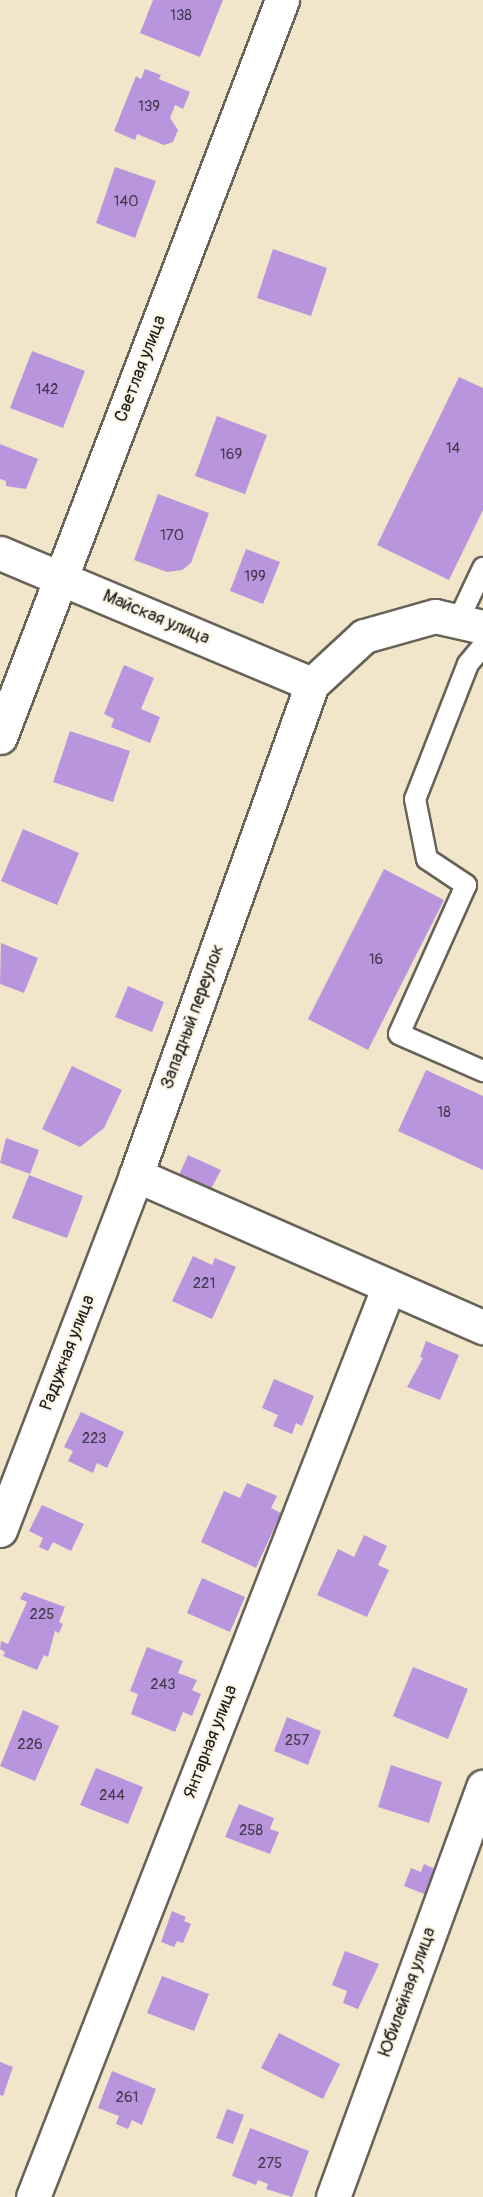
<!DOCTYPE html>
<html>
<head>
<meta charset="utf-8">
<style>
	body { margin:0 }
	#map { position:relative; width:483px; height:2197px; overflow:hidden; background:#f2e6ca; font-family:Pangolin,sans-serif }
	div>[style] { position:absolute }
	.building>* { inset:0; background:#b995dd }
	.roads { filter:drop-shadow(2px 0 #676359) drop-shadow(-2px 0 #676359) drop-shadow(0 2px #676359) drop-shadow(0 -2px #676359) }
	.service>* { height:20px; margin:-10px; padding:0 10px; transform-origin:10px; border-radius:10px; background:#fff }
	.minor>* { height:33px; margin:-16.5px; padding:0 16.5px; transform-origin:16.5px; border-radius:16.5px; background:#fff }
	span { translate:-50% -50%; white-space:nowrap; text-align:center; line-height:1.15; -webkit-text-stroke:4.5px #fcf5e5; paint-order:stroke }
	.number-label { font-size:15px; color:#433a4c }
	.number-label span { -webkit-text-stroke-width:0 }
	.street-label { font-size:18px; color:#1c1c1c }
</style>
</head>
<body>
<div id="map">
	<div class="building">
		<i style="clip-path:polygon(153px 0,223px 0,200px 57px,140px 33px)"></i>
		<i style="clip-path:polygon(145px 69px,161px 75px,159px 79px,190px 92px,183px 109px,175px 105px,170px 118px,178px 130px,173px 142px,164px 145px,137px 134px,135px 140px,114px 131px,136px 76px,141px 79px)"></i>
		<i style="clip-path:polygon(115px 167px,156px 181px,135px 238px,96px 223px)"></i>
		<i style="clip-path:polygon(273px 249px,327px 268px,311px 316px,257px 298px)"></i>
		<i style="clip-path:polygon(32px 351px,85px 371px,63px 428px,10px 408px)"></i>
		<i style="clip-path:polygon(459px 377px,483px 388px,483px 510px,449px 580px,377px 545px)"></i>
		<i style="clip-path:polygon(217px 416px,267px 435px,245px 494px,195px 476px)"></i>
		<i style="clip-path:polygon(0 444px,38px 459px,26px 489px,6px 486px,6px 481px,0 479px)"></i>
		<i style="clip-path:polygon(158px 494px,209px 513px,191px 563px,182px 570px,167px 572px,134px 560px)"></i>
		<i style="clip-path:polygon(246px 549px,280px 562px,263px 604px,230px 591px)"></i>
		<i style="clip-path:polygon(124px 665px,154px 678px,141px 709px,160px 717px,150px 743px,111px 727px,114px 719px,104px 714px)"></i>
		<i style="clip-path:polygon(70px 731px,130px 751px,113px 802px,53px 782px)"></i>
		<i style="clip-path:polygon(23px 829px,79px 853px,57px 905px,1px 881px)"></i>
		<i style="clip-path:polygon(384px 869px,444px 900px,368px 1050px,308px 1019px)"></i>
		<i style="clip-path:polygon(1px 943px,38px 958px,24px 993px,0 984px)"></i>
		<i style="clip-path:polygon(128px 986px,164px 1002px,152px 1032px,115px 1017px)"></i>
		<i style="clip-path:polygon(72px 1066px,122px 1090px,104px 1128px,80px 1147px,42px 1129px)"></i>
		<i style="clip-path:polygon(426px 1070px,483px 1096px,483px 1170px,398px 1131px)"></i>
		<i style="clip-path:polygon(6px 1138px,39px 1150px,30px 1174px,0 1163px)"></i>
		<i style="clip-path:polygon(188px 1155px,221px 1170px,211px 1189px,179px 1175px)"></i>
		<i style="clip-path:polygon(29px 1175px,83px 1196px,67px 1238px,12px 1218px)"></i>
		<i style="clip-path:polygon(193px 1256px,212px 1265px,215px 1258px,236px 1267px,212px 1319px,172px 1301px)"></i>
		<i style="clip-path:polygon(426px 1341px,459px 1355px,440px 1400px,407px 1387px,423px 1358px,420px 1357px)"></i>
		<i style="clip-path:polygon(274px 1379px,314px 1396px,302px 1426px,296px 1423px,292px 1434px,273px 1426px,278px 1415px,262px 1408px)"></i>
		<i style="clip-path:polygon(81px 1412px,124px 1432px,107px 1468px,97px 1463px,93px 1473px,68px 1461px,73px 1451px,64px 1447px)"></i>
		<i style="clip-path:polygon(247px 1483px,277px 1496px,271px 1508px,281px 1513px,256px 1568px,201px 1542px,224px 1491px,240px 1498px)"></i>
		<i style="clip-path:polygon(42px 1505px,84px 1524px,71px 1551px,53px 1542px,48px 1551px,39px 1547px,43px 1538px,29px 1531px)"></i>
		<i style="clip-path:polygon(364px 1535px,387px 1546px,378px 1565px,389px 1570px,367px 1617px,317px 1595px,338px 1549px,354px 1557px)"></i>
		<i style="clip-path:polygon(202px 1578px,245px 1597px,230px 1632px,187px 1613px)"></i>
		<i style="clip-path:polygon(24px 1592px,65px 1607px,59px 1622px,63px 1624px,59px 1633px,55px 1631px,48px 1657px,44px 1655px,37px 1670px,3px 1656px,5px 1652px,0 1649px,1px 1641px,8px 1644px,27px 1602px,20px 1599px)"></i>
		<i style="clip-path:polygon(147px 1647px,183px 1661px,178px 1673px,197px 1680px,192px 1690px,201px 1694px,192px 1716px,183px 1712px,175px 1732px,131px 1714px,138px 1694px,130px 1691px)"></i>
		<i style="clip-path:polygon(413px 1667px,468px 1689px,448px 1739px,393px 1716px)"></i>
		<i style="clip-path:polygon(23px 1710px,59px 1726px,35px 1781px,0 1766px)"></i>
		<i style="clip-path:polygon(287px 1717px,321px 1731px,308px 1765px,274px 1751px)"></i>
		<i style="clip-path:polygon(391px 1765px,442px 1782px,429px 1823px,378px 1807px)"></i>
		<i style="clip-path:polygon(96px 1768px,143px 1787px,128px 1824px,80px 1805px)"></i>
		<i style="clip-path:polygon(239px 1804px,274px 1818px,270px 1829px,279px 1832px,270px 1854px,225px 1837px)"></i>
		<i style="clip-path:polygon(424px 1864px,437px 1870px,427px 1895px,404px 1886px,411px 1868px,421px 1872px)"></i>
		<i style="clip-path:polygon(172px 1911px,186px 1917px,184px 1921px,191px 1924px,183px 1943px,177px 1941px,174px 1947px,161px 1942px)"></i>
		<i style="clip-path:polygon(345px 1951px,379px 1964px,358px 2009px,343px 2003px,347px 1991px,332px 1985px)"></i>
		<i style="clip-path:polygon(162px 1976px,209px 1994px,194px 2031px,147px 2013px)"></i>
		<i style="clip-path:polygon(279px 2033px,340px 2064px,323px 2099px,261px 2068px)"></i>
		<i style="clip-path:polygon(0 2062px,13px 2067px,3px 2096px,0 2095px)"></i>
		<i style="clip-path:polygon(112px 2071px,156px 2089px,142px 2125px,132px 2120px,128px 2129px,116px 2124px,119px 2116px,98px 2108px)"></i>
		<i style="clip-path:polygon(227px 2109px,244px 2115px,233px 2144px,216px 2138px)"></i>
		<i style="clip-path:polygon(250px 2128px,309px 2151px,292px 2197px,266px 2189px,268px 2184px,258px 2180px,256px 2185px,232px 2176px)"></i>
	</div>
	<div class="roads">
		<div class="service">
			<i style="left:458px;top:621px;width:59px;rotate:-64.7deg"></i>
			<i style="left:483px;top:646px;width:23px;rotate:130deg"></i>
			<i style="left:468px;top:664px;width:145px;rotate:111.4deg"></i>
			<i style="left:415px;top:799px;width:61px;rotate:78.7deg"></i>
			<i style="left:427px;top:859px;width:47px;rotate:33.7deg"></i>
			<i style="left:466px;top:885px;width:163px;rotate:114.2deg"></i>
			<i style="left:399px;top:1034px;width:92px;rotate:23.8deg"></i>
		</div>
		<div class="minor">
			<i style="left:0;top:553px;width:338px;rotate:22.8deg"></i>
			<i style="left:483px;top:627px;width:49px;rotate:-167.1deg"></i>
			<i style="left:435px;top:616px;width:74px;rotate:164.3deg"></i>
			<i style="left:364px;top:636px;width:71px;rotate:137.3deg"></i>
			<i style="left:312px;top:684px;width:522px;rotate:109.72deg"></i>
			<i style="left:136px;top:1175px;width:379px;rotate:23.7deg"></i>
			<i style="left:0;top:737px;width:789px;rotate:-69.06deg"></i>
			<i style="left:0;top:1530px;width:380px;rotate:-69deg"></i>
			<i style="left:33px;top:2197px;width:978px;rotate:-68.66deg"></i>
			<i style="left:333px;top:2197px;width:437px;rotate:-69.9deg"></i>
		</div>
	</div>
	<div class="number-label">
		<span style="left:181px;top:16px">138</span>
		<span style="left:149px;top:107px">139</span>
		<span style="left:126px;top:202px">140</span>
		<span style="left:47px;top:390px">142</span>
		<span style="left:453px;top:449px">14</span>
		<span style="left:231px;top:455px">169</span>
		<span style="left:172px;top:536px">170</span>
		<span style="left:255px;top:577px">199</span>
		<span style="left:376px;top:960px">16</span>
		<span style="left:444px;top:1113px">18</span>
		<span style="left:204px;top:1284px">221</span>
		<span style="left:94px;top:1439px">223</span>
		<span style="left:42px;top:1615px">225</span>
		<span style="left:163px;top:1685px">243</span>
		<span style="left:297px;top:1741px">257</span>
		<span style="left:30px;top:1745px">226</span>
		<span style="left:112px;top:1796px">244</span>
		<span style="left:251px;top:1831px">258</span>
		<span style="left:127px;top:2098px">261</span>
		<span style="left:270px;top:2164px">275</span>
	</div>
	<div class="street-label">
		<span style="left:141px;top:369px;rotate:-69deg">Светлая улица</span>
		<span style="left:156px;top:618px;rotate:23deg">Майская улица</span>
		<span style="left:193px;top:1017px;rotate:-70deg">Западный переулок</span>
		<span style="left:68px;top:1353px;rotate:-69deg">Радужная улица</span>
		<span style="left:211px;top:1742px;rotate:-69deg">Янтарная улица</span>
		<span style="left:408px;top:1992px;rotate:-70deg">Юбилейная улица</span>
	</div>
</div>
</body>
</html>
